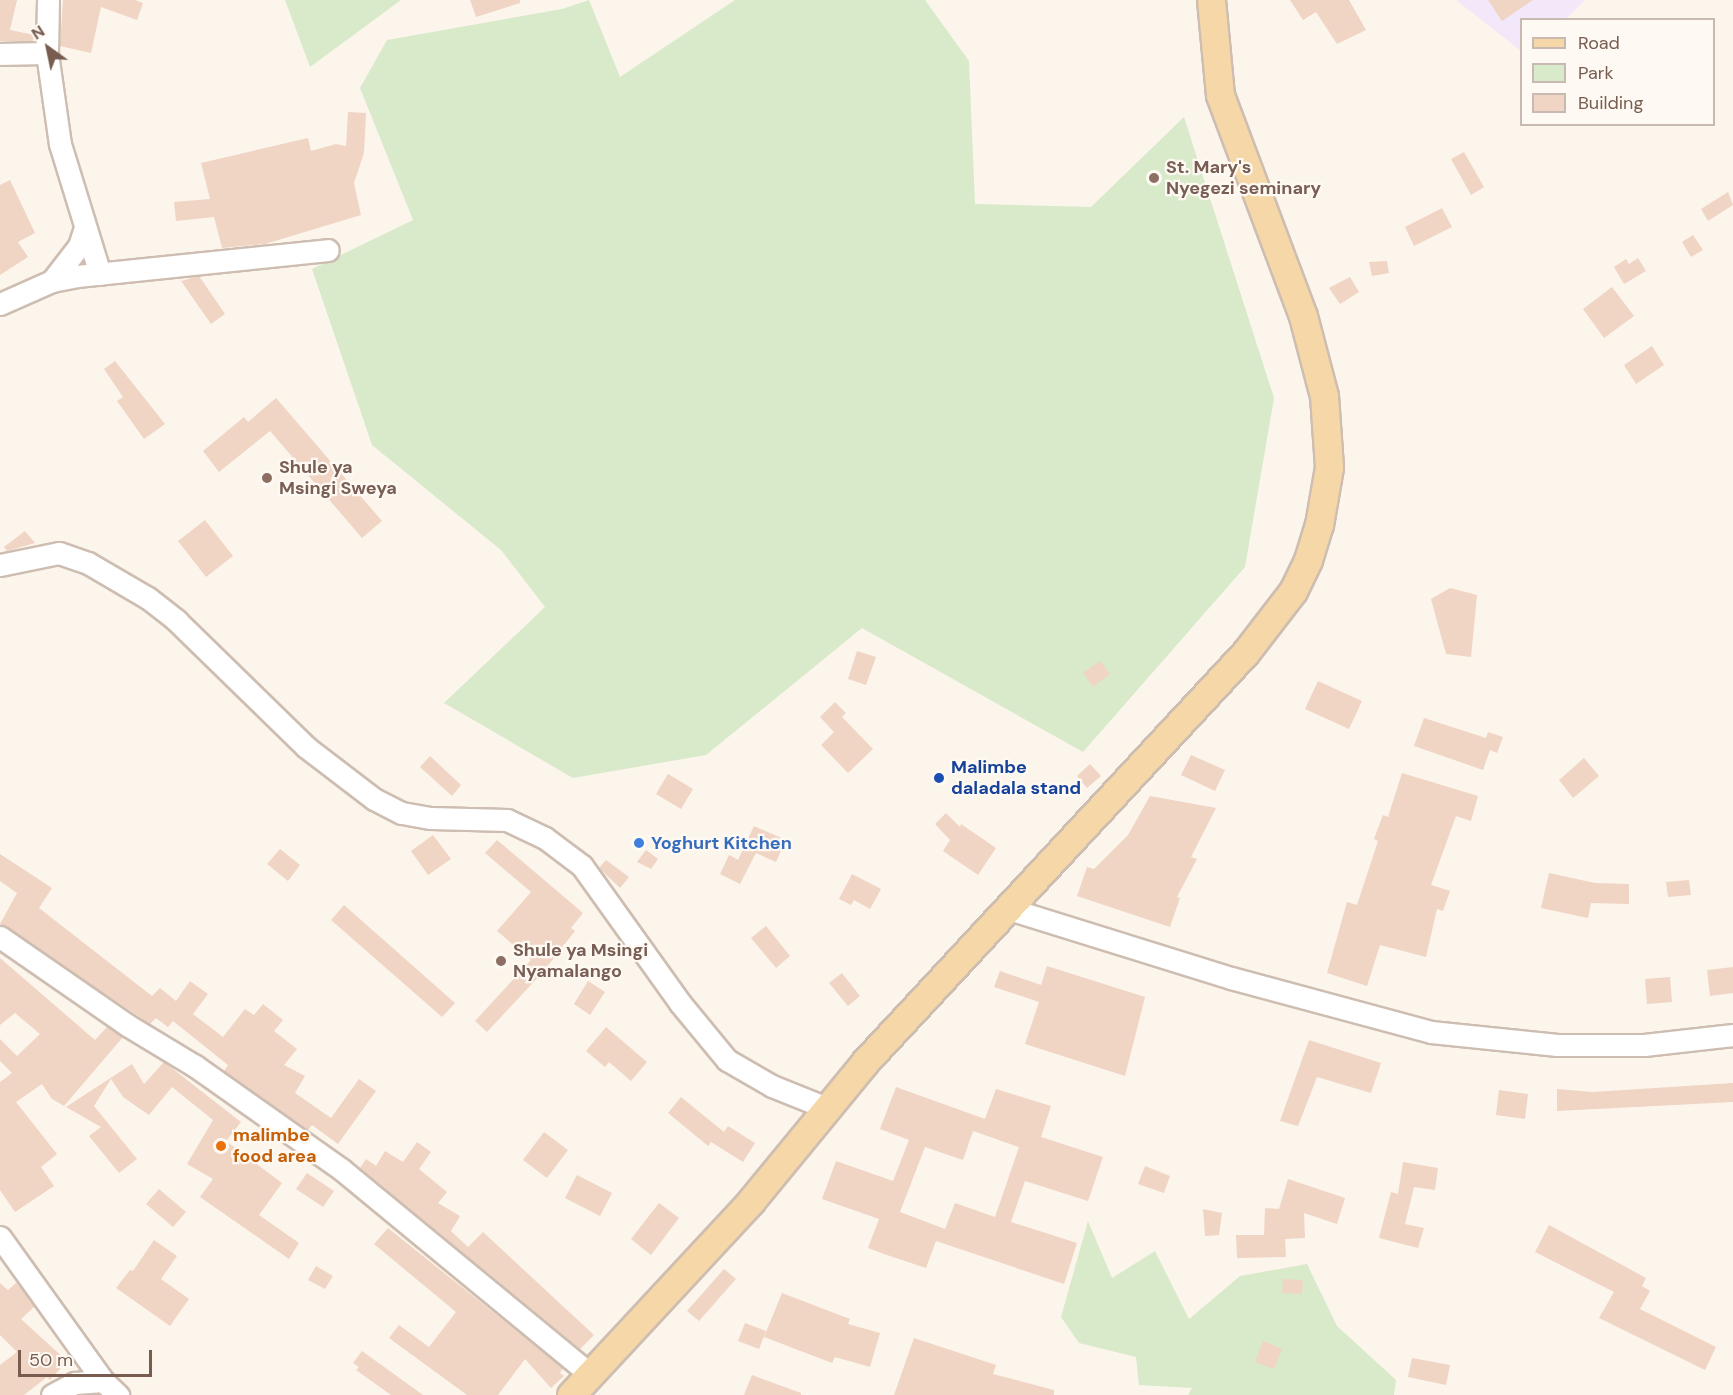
<!DOCTYPE html>
<html>
<head>
<meta charset="utf-8">
<style>
	body { margin:0 }
	#map { position:relative; width:1733px; height:1395px; overflow:hidden; background:#fcf5ec; font-family:"DM Sans",sans-serif }
	div>[style] { position:absolute }
	.education>* { inset:0; background:#f2e8f9 }
	.green>* { inset:0; background:#d8eaca }
	.building>* { inset:0; background:#f0d4c4 }
	.roads { filter:drop-shadow(2px 0 #cebdb1) drop-shadow(-2px 0 #cebdb1) drop-shadow(0 2px #cebdb1) drop-shadow(0 -2px #cebdb1) }
	.minor>* { height:21px; margin:-10.5px; padding:0 10.5px; transform-origin:10.5px; border-radius:10.5px; background:#fff }
	.major>* { height:27px; margin:-13.5px; padding:0 13.5px; transform-origin:13.5px; border-radius:13.5px; background:#f6d7a8 }
	.dots>* { width:16px; height:16px; translate:-50% -50%; box-sizing:border-box; border:3px solid #fef9f2; border-radius:50% }
	span { translate:-50% -50%; white-space:nowrap; text-align:center; line-height:1.15; -webkit-text-stroke:4.5px #fef9f2; paint-order:stroke }
	.education-label { font-size:18px; color:#785e54; font-weight:700 }
	.left { translate:0 -50%; text-align:left }
	.transit-label { font-size:18px; color:#164399; font-weight:700 }
	.shop-label { font-size:18px; color:#366cbe; font-weight:700 }
	.food-label { font-size:18px; color:#c56008; font-weight:700 }
	.legend { position:absolute; left:1520px; top:18px; width:195px; height:108px; box-sizing:border-box; background:#fef9f2; border:2px solid #c8bab1; margin:0; padding:8px 10px; list-style:none; font-size:18px; color:#775c4f }
	.legend li { display:flex; align-items:center; gap:12px; height:30px }
	.legend b { width:30px; border:2px solid #c8bab1 }
	.north { position:absolute; left:18px; top:18px; width:60px; height:60px; -webkit-text-stroke:4px #fef9f2; paint-order:stroke; rotate:327deg; font-size:16px; font-weight:700; line-height:24px; text-align:center; color:#775c4f }
	.north::after { content:''; display:block; margin:auto; width:21px; height:27px; background:#775c4f; clip-path:polygon(50% 0,100% 100%,50% 72%,0 100%) }
	.scale { position:absolute; left:18px; top:1350px; width:134px; height:27px; box-sizing:border-box; border:3px solid #775c4f; border-top:0; padding-left:8px; font-size:18px; line-height:21px; white-space:nowrap; color:#775c4f; -webkit-text-stroke:4px #fef9f2; paint-order:stroke }
</style>
</head>
<body>
<div id="map">
	<div class="education">
		<i style="clip-path:polygon(1456px 0,1585px 0,1566px 19px,1522px 20px,1521px 51px)"></i>
	</div>
	<div class="green">
		<i style="clip-path:polygon(285px 0,401px 0,310px 67px)"></i>
		<i style="clip-path:polygon(589px 0,620px 77px,735px 0,925px 0,969px 61px,975px 204px,1091px 207px,1184px 117px,1274px 398px,1245px 567px,1083px 752px,862px 628px,706px 755px,573px 778px,444px 703px,545px 607px,501px 550px,372px 445px,312px 269px,413px 220px,360px 88px,387px 40px,562px 9px)"></i>
		<i style="clip-path:polygon(1088px 1221px,1112px 1278px,1155px 1251px,1189px 1319px,1240px 1276px,1307px 1264px,1337px 1326px,1396px 1380px,1394px 1395px,1188px 1395px,1192px 1388px,1139px 1385px,1136px 1357px,1079px 1343px,1061px 1317px)"></i>
	</div>
	<div class="building">
		<i style="clip-path:polygon(0 0,17px 0,10px 30px,34px 35px,33px 41px,0 41px)"></i>
		<i style="clip-path:polygon(63px 0,135px 0,143px 3px,137px 20px,101px 7px,91px 53px,60px 46px)"></i>
		<i style="clip-path:polygon(470px 0,520px 0,520px 3px,476px 17px)"></i>
		<i style="clip-path:polygon(1290px 0,1349px 0,1366px 30px,1337px 44px,1316px 12px,1303px 20px)"></i>
		<i style="clip-path:polygon(1488px 0,1533px 0,1502px 21px)"></i>
		<i style="clip-path:polygon(348px 112px,366px 113px,364px 153px,354px 183px,361px 215px,265px 244px,222px 248px,214px 217px,176px 221px,174px 202px,210px 199px,201px 163px,308px 138px,311px 151px,336px 144px,346px 146px)"></i>
		<i style="clip-path:polygon(1464px 152px,1484px 187px,1471px 195px,1451px 159px)"></i>
		<i style="clip-path:polygon(10px 180px,35px 233px,18px 242px,28px 257px,0 275px,0 185px)"></i>
		<i style="clip-path:polygon(1728px 192px,1733px 205px,1708px 221px,1701px 209px)"></i>
		<i style="clip-path:polygon(1442px 208px,1452px 227px,1414px 246px,1405px 227px)"></i>
		<i style="clip-path:polygon(1693px 235px,1703px 250px,1691px 257px,1682px 242px)"></i>
		<i style="clip-path:polygon(1638px 258px,1646px 271px,1624px 284px,1614px 267px,1626px 259px,1629px 264px)"></i>
		<i style="clip-path:polygon(1387px 261px,1389px 273px,1372px 276px,1369px 262px)"></i>
		<i style="clip-path:polygon(199px 276px,225px 314px,211px 324px,181px 281px)"></i>
		<i style="clip-path:polygon(1350px 277px,1359px 292px,1340px 304px,1329px 288px)"></i>
		<i style="clip-path:polygon(1612px 287px,1634px 316px,1604px 338px,1583px 309px)"></i>
		<i style="clip-path:polygon(1652px 346px,1664px 365px,1636px 384px,1624px 365px)"></i>
		<i style="clip-path:polygon(115px 361px,165px 424px,144px 439px,117px 401px,123px 397px,104px 369px)"></i>
		<i style="clip-path:polygon(276px 398px,382px 521px,362px 538px,270px 431px,219px 472px,203px 451px,244px 417px,248px 422px)"></i>
		<i style="clip-path:polygon(205px 520px,233px 556px,206px 577px,178px 541px)"></i>
		<i style="clip-path:polygon(25px 531px,35px 543px,7px 551px,4px 547px)"></i>
		<i style="clip-path:polygon(1450px 588px,1477px 595px,1471px 657px,1446px 654px,1431px 599px)"></i>
		<i style="clip-path:polygon(857px 651px,876px 657px,866px 685px,848px 679px)"></i>
		<i style="clip-path:polygon(1100px 661px,1110px 674px,1093px 687px,1083px 673px)"></i>
		<i style="clip-path:polygon(1318px 681px,1362px 701px,1349px 729px,1305px 709px)"></i>
		<i style="clip-path:polygon(835px 702px,846px 713px,842px 717px,873px 749px,848px 773px,821px 745px,834px 732px,820px 717px)"></i>
		<i style="clip-path:polygon(1424px 718px,1486px 738px,1488px 732px,1503px 737px,1497px 753px,1490px 750px,1483px 770px,1414px 746px)"></i>
		<i style="clip-path:polygon(1191px 755px,1225px 770px,1215px 791px,1181px 775px)"></i>
		<i style="clip-path:polygon(430px 756px,461px 785px,452px 796px,420px 767px)"></i>
		<i style="clip-path:polygon(1584px 758px,1599px 776px,1573px 798px,1559px 780px)"></i>
		<i style="clip-path:polygon(1090px 764px,1101px 776px,1087px 788px,1077px 776px)"></i>
		<i style="clip-path:polygon(1402px 773px,1478px 796px,1471px 821px,1456px 816px,1431px 885px,1450px 891px,1443px 911px,1437px 909px,1426px 957px,1380px 945px,1367px 986px,1327px 973px,1347px 902px,1357px 905px,1378px 841px,1374px 839px,1383px 815px,1388px 817px)"></i>
		<i style="clip-path:polygon(668px 774px,693px 789px,681px 809px,656px 794px)"></i>
		<i style="clip-path:polygon(1150px 796px,1216px 808px,1191px 857px,1197px 859px,1177px 897px,1180px 898px,1170px 927px,1077px 896px,1087px 867px,1094px 869px,1128px 835px)"></i>
		<i style="clip-path:polygon(946px 813px,960px 827px,961px 824px,996px 848px,978px 875px,943px 851px,950px 840px,935px 824px)"></i>
		<i style="clip-path:polygon(754px 826px,786px 840px,776px 862px,756px 853px,740px 884px,720px 874px,729px 855px,738px 860px)"></i>
		<i style="clip-path:polygon(433px 835px,451px 859px,428px 875px,411px 851px)"></i>
		<i style="clip-path:polygon(497px 840px,583px 913px,571px 928px,575px 931px,542px 973px,487px 1032px,475px 1021px,531px 960px,497px 931px,531px 892px,485px 853px)"></i>
		<i style="clip-path:polygon(280px 849px,300px 865px,288px 881px,267px 864px)"></i>
		<i style="clip-path:polygon(646px 850px,658px 859px,651px 869px,637px 862px)"></i>
		<i style="clip-path:polygon(0 854px,52px 888px,39px 908px,152px 996px,160px 988px,176px 1001px,190px 981px,208px 994px,193px 1014px,223px 1037px,245px 1009px,254px 1015px,263px 1004px,283px 1020px,274px 1031px,297px 1049px,284px 1065px,305px 1076px,295px 1093px,331px 1118px,359px 1079px,376px 1091px,338px 1144px,312px 1125px,308px 1130px,224px 1071px,228px 1065px,173px 1021px,168px 1027px,156px 1018px,150px 1024px,0 924px,17px 893px,0 881px)"></i>
		<i style="clip-path:polygon(606px 860px,629px 877px,620px 888px,599px 868px)"></i>
		<i style="clip-path:polygon(1549px 873px,1595px 883px,1629px 884px,1629px 904px,1591px 903px,1588px 918px,1541px 908px)"></i>
		<i style="clip-path:polygon(852px 874px,881px 889px,870px 909px,854px 900px,851px 905px,839px 899px)"></i>
		<i style="clip-path:polygon(1689px 880px,1691px 895px,1668px 897px,1666px 882px)"></i>
		<i style="clip-path:polygon(344px 905px,455px 1003px,442px 1017px,331px 920px)"></i>
		<i style="clip-path:polygon(766px 926px,790px 956px,776px 968px,751px 938px)"></i>
		<i style="clip-path:polygon(0 958px,95px 1040px,107px 1027px,123px 1037px,64px 1106px,52px 1099px,42px 1084px,16px 1102px,57px 1154px,41px 1167px,54px 1186px,15px 1212px,0 1190px,0 1082px,12px 1073px,0 1061px,0 1039px,17px 1056px,40px 1034px,15px 1013px,0 1025px)"></i>
		<i style="clip-path:polygon(1047px 966px,1145px 997px,1125px 1076px,1025px 1044px,1039px 1002px,994px 987px,1000px 971px,1041px 985px)"></i>
		<i style="clip-path:polygon(1733px 967px,1733px 993px,1710px 996px,1707px 970px)"></i>
		<i style="clip-path:polygon(842px 973px,860px 996px,848px 1006px,829px 983px)"></i>
		<i style="clip-path:polygon(1670px 977px,1672px 1002px,1647px 1004px,1645px 979px)"></i>
		<i style="clip-path:polygon(588px 981px,605px 992px,590px 1015px,574px 1004px)"></i>
		<i style="clip-path:polygon(606px 1027px,647px 1062px,631px 1081px,609px 1062px,605px 1067px,586px 1051px)"></i>
		<i style="clip-path:polygon(1309px 1040px,1381px 1063px,1371px 1093px,1317px 1077px,1298px 1126px,1280px 1121px)"></i>
		<i style="clip-path:polygon(164px 1062px,241px 1122px,226px 1141px,282px 1183px,259px 1215px,299px 1243px,289px 1259px,200px 1197px,213px 1179px,187px 1164px,213px 1120px,172px 1087px,149px 1115px,123px 1097px,111px 1079px,94px 1106px,137px 1159px,119px 1173px,89px 1136px,101px 1127px,66px 1107px,132px 1064px,144px 1084px)"></i>
		<i style="clip-path:polygon(1733px 1083px,1733px 1102px,1557px 1111px,1557px 1089px,1593px 1092px)"></i>
		<i style="clip-path:polygon(evenodd,896px 1087px,985px 1119px,996px 1089px,1051px 1106px,1041px 1137px,1103px 1157px,1088px 1201px,1025px 1181px,1011px 1222px,1077px 1243px,1064px 1284px,936px 1241px,926px 1268px,884px 1254px,868px 1248px,879px 1219px,822px 1199px,836px 1161px,893px 1181px,909px 1140px,880px 1129px,896px 1087px,973px 1131px,1019px 1147px,995px 1217px,955px 1203px,945px 1229px,900px 1212px,925px 1147px,963px 1160px,973px 1131px)"></i>
		<i style="clip-path:polygon(1499px 1090px,1528px 1094px,1525px 1119px,1496px 1115px)"></i>
		<i style="clip-path:polygon(681px 1097px,724px 1132px,728px 1126px,755px 1143px,743px 1162px,711px 1142px,708px 1146px,668px 1113px)"></i>
		<i style="clip-path:polygon(544px 1132px,568px 1150px,547px 1178px,523px 1160px)"></i>
		<i style="clip-path:polygon(417px 1142px,431px 1152px,419px 1169px,447px 1192px,438px 1203px,460px 1216px,451px 1231px,468px 1247px,483px 1232px,594px 1335px,580px 1349px,360px 1168px,366px 1159px,376px 1166px,385px 1151px,403px 1162px)"></i>
		<i style="clip-path:polygon(1403px 1162px,1438px 1168px,1435px 1190px,1414px 1187px,1405px 1224px,1424px 1228px,1418px 1248px,1379px 1238px,1391px 1192px,1398px 1194px)"></i>
		<i style="clip-path:polygon(1145px 1166px,1170px 1176px,1164px 1193px,1138px 1184px)"></i>
		<i style="clip-path:polygon(307px 1173px,334px 1191px,323px 1207px,296px 1189px)"></i>
		<i style="clip-path:polygon(577px 1175px,612px 1193px,600px 1216px,565px 1198px)"></i>
		<i style="clip-path:polygon(1288px 1179px,1345px 1198px,1337px 1224px,1304px 1213px,1305px 1238px,1285px 1239px,1286px 1257px,1237px 1258px,1236px 1235px,1264px 1235px,1265px 1208px,1279px 1209px)"></i>
		<i style="clip-path:polygon(159px 1189px,186px 1212px,173px 1227px,146px 1204px)"></i>
		<i style="clip-path:polygon(659px 1203px,679px 1218px,651px 1255px,631px 1239px)"></i>
		<i style="clip-path:polygon(1203px 1209px,1222px 1213px,1219px 1235px,1205px 1236px)"></i>
		<i style="clip-path:polygon(1549px 1225px,1646px 1278px,1642px 1286px,1650px 1291px,1640px 1309px,1716px 1347px,1705px 1370px,1599px 1318px,1614px 1292px,1535px 1252px)"></i>
		<i style="clip-path:polygon(388px 1228px,563px 1368px,560px 1373px,564px 1376px,551px 1388px,525px 1359px,498px 1395px,467px 1395px,389px 1338px,399px 1325px,429px 1347px,456px 1312px,374px 1244px)"></i>
		<i style="clip-path:polygon(154px 1240px,177px 1256px,161px 1279px,189px 1299px,170px 1326px,116px 1288px,130px 1270px,133px 1271px)"></i>
		<i style="clip-path:polygon(316px 1266px,333px 1276px,325px 1289px,308px 1280px)"></i>
		<i style="clip-path:polygon(724px 1269px,736px 1279px,699px 1321px,687px 1311px)"></i>
		<i style="clip-path:polygon(1283px 1279px,1303px 1280px,1302px 1294px,1282px 1293px)"></i>
		<i style="clip-path:polygon(0 1283px,8px 1290px,16px 1283px,22px 1289px,34px 1307px,21px 1319px,67px 1361px,50px 1380px,47px 1377px,24px 1395px,0 1395px,0 1365px,17px 1352px,0 1335px)"></i>
		<i style="clip-path:polygon(782px 1293px,850px 1319px,848px 1324px,880px 1333px,870px 1367px,835px 1357px,832px 1363px,764px 1337px)"></i>
		<i style="clip-path:polygon(745px 1323px,766px 1331px,759px 1349px,738px 1341px)"></i>
		<i style="clip-path:polygon(914px 1338px,996px 1365px,993px 1374px,1054px 1390px,1054px 1395px,894px 1395px)"></i>
		<i style="clip-path:polygon(1263px 1341px,1282px 1349px,1274px 1369px,1255px 1362px)"></i>
		<i style="clip-path:polygon(362px 1351px,423px 1395px,391px 1395px,356px 1370px,359px 1367px,353px 1363px)"></i>
		<i style="clip-path:polygon(1412px 1358px,1450px 1365px,1446px 1385px,1408px 1377px)"></i>
		<i style="clip-path:polygon(752px 1375px,801px 1393px,801px 1395px,744px 1395px)"></i>
	</div>
	<div class="roads">
		<div class="minor">
			<i style="left:48px;top:0;width:53px;rotate:91.1deg"></i>
			<i style="left:47px;top:53px;width:92px;rotate:81.9deg"></i>
			<i style="left:60px;top:144px;width:136px;rotate:72.9deg"></i>
			<i style="left:0;top:54px;width:47px;rotate:-1.2deg"></i>
			<i style="left:52px;top:281px;width:44px;rotate:-52.4deg"></i>
			<i style="left:79px;top:246px;width:19px;rotate:-72deg"></i>
			<i style="left:0;top:304px;width:57px;rotate:-23.9deg"></i>
			<i style="left:52px;top:281px;width:25px;rotate:-11deg"></i>
			<i style="left:77px;top:276px;width:252px;rotate:-5.9deg"></i>
			<i style="left:0;top:565px;width:60px;rotate:-11.5deg"></i>
			<i style="left:59px;top:553px;width:31px;rotate:19deg"></i>
			<i style="left:88px;top:563px;width:69px;rotate:30.3deg"></i>
			<i style="left:148px;top:598px;width:37px;rotate:38deg"></i>
			<i style="left:177px;top:621px;width:180px;rotate:44.3deg"></i>
			<i style="left:306px;top:747px;width:86px;rotate:37.4deg"></i>
			<i style="left:374px;top:799px;width:31px;rotate:27deg"></i>
			<i style="left:402px;top:813px;width:29px;rotate:10deg"></i>
			<i style="left:431px;top:818px;width:76px;rotate:1.5deg"></i>
			<i style="left:507px;top:820px;width:42px;rotate:25.3deg"></i>
			<i style="left:545px;top:838px;width:46px;rotate:37.1deg"></i>
			<i style="left:582px;top:866px;width:168px;rotate:54.4deg"></i>
			<i style="left:680px;top:1003px;width:74px;rotate:50.5deg"></i>
			<i style="left:727px;top:1060px;width:52px;rotate:30deg"></i>
			<i style="left:772px;top:1086px;width:59px;rotate:21.8deg"></i>
			<i style="left:1006px;top:908px;width:236px;rotate:17.3deg"></i>
			<i style="left:1231px;top:978px;width:207px;rotate:15.1deg"></i>
			<i style="left:1431px;top:1032px;width:127px;rotate:5.9deg"></i>
			<i style="left:1557px;top:1045px;width:87px"></i>
			<i style="left:1644px;top:1045px;width:90px;rotate:-6.4deg"></i>
			<i style="left:0;top:937px;width:155px;rotate:34.7deg"></i>
			<i style="left:127px;top:1025px;width:79px;rotate:31.1deg"></i>
			<i style="left:195px;top:1066px;width:179px;rotate:35.2deg"></i>
			<i style="left:341px;top:1169px;width:323px;rotate:39.5deg"></i>
			<i style="left:0;top:1237px;width:177px;rotate:54.4deg"></i>
			<i style="left:103px;top:1381px;width:21px;rotate:43deg"></i>
			<i style="left:52px;top:1395px;width:26px;rotate:-28deg"></i>
			<i style="left:75px;top:1383px;width:28px;rotate:-4deg"></i>
		</div>
		<div class="major">
			<i style="left:571px;top:1395px;width:265px;rotate:-47.1deg"></i>
			<i style="left:751px;top:1201px;width:180px;rotate:-50.6deg"></i>
			<i style="left:865px;top:1062px;width:560px;rotate:-47.1deg"></i>
			<i style="left:1246px;top:652px;width:77px;rotate:-52.4deg"></i>
			<i style="left:1293px;top:591px;width:34px;rotate:-64deg"></i>
			<i style="left:1308px;top:560px;width:37px;rotate:-73deg"></i>
			<i style="left:1319px;top:525px;width:59px;rotate:-80.2deg"></i>
			<i style="left:1329px;top:467px;width:71px;rotate:-94deg"></i>
			<i style="left:1324px;top:396px;width:83px;rotate:-104.7deg"></i>
			<i style="left:1303px;top:316px;width:236px;rotate:-110.6deg"></i>
			<i style="left:1220px;top:95px;width:95px;rotate:-95.4deg"></i>
		</div>
	</div>
	<div class="dots">
		<i style="left:1154px;top:178px;background:#8d6e63"></i>
		<i style="left:267px;top:478px;background:#8d6e63"></i>
		<i style="left:939px;top:778px;background:#1a4fb4"></i>
		<i style="left:639px;top:843px;background:#3f7fe0"></i>
		<i style="left:501px;top:961px;background:#8d6e63"></i>
		<i style="left:221px;top:1146px;background:#e8710a"></i>
	</div>
	<div class="education-label">
		<span class="left" style="left:1166px;top:178px">St. Mary's<br>Nyegezi seminary</span>
		<span class="left" style="left:279px;top:478px">Shule ya<br>Msingi Sweya</span>
		<span class="left" style="left:513px;top:961px">Shule ya Msingi<br>Nyamalango</span>
	</div>
	<div class="transit-label">
		<span class="left" style="left:951px;top:778px">Malimbe<br>daladala stand</span>
	</div>
	<div class="shop-label">
		<span class="left" style="left:651px;top:843px">Yoghurt Kitchen</span>
	</div>
	<div class="food-label">
		<span class="left" style="left:233px;top:1146px">malimbe<br>food area</span>
	</div>
	<ul class="legend">
	<li><b style="height:8px;background:#f6d7a8"></b>Road</li>
	<li><b style="height:16px;background:#d8eaca"></b>Park</li>
	<li><b style="height:16px;background:#f0d4c4"></b>Building</li>
	</ul>
	<div class="north">N</div>
	<div class="scale">50 m</div>
</div>
</body>
</html>
